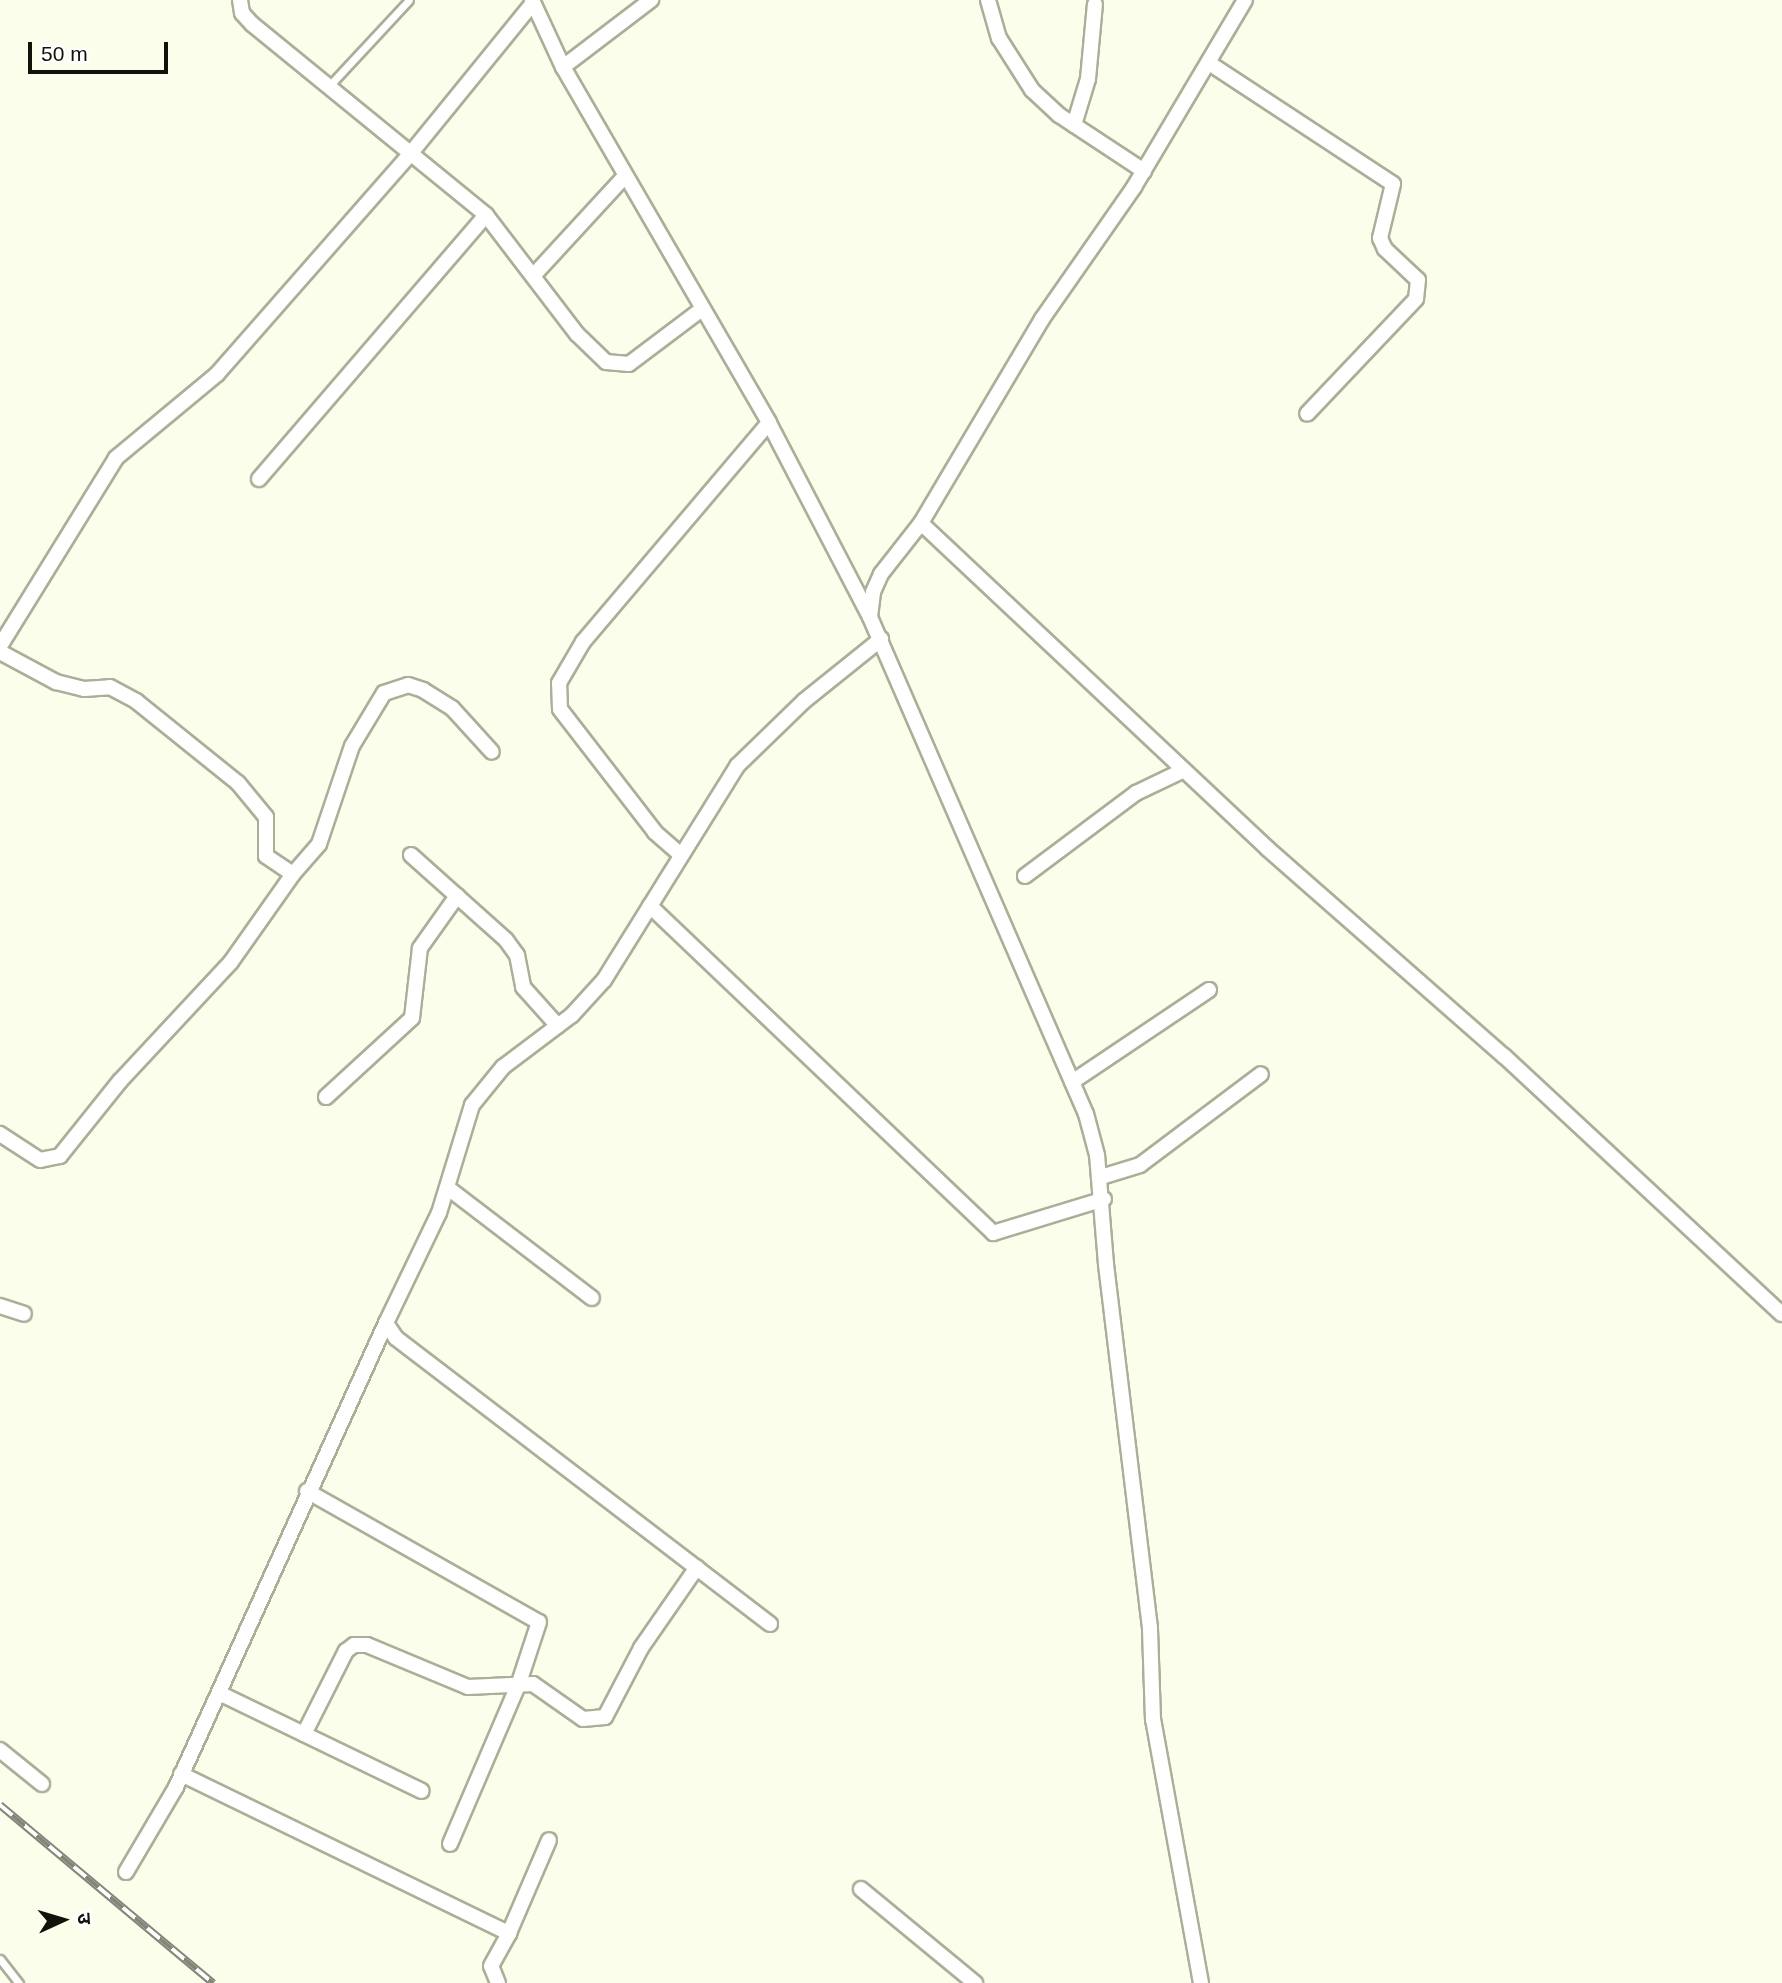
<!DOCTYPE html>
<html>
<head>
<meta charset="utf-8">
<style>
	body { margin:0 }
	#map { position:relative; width:1782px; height:1983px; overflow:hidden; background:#fafeeb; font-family:Arial,"Noto Sans Devanagari",sans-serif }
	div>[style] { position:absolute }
	.roads { filter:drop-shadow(2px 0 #aaaf98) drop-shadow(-2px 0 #aaaf98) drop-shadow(0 2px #aaaf98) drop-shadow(0 -2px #aaaf98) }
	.service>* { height:7px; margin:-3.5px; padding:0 3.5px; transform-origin:3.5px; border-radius:3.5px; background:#fff }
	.minor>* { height:14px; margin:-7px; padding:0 7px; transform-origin:7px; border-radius:7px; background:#fff }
	.rail>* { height:8px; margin-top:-4px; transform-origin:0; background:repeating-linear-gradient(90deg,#fff 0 16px,#838679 0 32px); box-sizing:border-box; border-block:2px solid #838679 }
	span { translate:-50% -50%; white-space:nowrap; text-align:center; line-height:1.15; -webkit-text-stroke:5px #fff; paint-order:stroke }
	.north { position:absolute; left:28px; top:1885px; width:70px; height:70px; -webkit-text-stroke:5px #fff; paint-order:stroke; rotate:86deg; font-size:19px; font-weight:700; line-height:28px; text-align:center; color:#11130b }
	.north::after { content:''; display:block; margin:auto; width:24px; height:32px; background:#11130b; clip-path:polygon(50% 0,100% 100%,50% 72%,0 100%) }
	.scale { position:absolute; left:28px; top:42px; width:140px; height:32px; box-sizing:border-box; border:4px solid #11130b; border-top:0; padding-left:9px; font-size:21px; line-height:24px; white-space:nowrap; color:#11130b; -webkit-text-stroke:5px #fff; paint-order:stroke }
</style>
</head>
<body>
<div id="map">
	<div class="roads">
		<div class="service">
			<i style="left:329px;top:86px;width:117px;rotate:-47.1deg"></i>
			<i style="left:0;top:1959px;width:31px;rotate:52deg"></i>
		</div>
		<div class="minor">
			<i style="left:240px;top:0;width:13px;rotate:81deg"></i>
			<i style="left:242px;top:13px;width:15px;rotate:48deg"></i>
			<i style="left:252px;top:24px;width:302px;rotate:39.2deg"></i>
			<i style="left:486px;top:215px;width:150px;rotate:52.6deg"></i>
			<i style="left:577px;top:334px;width:40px;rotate:44deg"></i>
			<i style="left:606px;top:362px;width:23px;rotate:5deg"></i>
			<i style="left:629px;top:364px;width:91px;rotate:-37deg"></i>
			<i style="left:532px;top:0;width:74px;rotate:65.2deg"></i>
			<i style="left:563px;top:67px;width:411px;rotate:59.9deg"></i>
			<i style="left:769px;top:423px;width:216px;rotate:62.5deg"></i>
			<i style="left:988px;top:0;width:40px;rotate:74deg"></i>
			<i style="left:999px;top:38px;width:62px;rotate:57.6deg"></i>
			<i style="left:1032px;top:90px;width:37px;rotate:43deg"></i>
			<i style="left:1059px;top:115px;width:102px;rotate:33.4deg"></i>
			<i style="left:1209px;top:63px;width:220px;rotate:33.3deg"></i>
			<i style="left:1393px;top:184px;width:56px;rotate:103.5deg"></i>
			<i style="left:1380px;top:238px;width:12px;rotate:66deg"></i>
			<i style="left:1385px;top:249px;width:45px;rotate:43.2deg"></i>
			<i style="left:1418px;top:280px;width:19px;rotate:96deg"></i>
			<i style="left:1416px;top:299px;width:158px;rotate:133.5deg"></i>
			<i style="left:563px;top:67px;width:111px;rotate:-37.3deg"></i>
			<i style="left:1074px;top:125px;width:48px;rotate:-73.1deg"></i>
			<i style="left:1088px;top:79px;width:75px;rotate:-84.7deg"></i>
			<i style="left:533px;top:276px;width:136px;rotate:-47.4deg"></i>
			<i style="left:259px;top:479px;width:348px;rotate:-49.3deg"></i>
			<i style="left:921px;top:523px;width:476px;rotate:43.2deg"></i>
			<i style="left:1268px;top:849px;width:314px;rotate:41.3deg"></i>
			<i style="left:1504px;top:1056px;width:379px;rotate:42.9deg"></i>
			<i style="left:0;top:646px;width:221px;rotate:-58.3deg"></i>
			<i style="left:116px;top:458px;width:131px;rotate:-39.7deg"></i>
			<i style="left:217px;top:374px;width:294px;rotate:-48.7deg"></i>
			<i style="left:411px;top:153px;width:193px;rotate:-50.9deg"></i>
			<i style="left:0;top:652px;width:64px;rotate:28.2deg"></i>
			<i style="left:56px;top:682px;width:29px;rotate:14deg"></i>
			<i style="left:84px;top:689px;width:26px;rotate:-4deg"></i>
			<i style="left:110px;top:687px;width:30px;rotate:28deg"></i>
			<i style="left:136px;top:701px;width:131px;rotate:38.8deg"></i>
			<i style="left:238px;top:783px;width:44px;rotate:50.5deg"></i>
			<i style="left:266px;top:817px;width:39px;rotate:90deg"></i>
			<i style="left:266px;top:856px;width:32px;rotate:34deg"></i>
			<i style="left:293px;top:874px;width:108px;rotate:125.2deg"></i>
			<i style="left:231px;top:962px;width:163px;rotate:133deg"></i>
			<i style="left:120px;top:1081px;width:96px;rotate:128.7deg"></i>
			<i style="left:60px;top:1156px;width:20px;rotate:169deg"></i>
			<i style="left:40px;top:1160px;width:48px;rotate:-147deg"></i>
			<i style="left:411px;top:855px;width:127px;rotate:41.8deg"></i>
			<i style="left:506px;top:940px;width:19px;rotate:54deg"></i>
			<i style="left:517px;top:955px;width:33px;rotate:79deg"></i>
			<i style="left:523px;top:987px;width:52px;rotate:48.1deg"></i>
			<i style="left:681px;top:855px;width:35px;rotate:-139deg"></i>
			<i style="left:655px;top:832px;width:155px;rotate:-127.7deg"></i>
			<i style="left:560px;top:709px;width:26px;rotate:-92deg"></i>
			<i style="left:559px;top:683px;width:48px;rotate:-59.7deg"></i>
			<i style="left:583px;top:642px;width:287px;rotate:-49.7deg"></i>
			<i style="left:293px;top:874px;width:40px;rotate:-49deg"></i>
			<i style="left:319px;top:844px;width:103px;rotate:-71.4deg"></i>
			<i style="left:352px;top:746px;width:62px;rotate:-58.9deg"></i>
			<i style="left:384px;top:693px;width:25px;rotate:-18deg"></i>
			<i style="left:408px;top:685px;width:16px;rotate:18deg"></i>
			<i style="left:423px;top:690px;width:34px;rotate:32deg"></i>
			<i style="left:452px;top:708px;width:59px;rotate:47.7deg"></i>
			<i style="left:1025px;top:876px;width:139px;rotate:-36.8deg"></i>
			<i style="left:1136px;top:793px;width:53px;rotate:-25.6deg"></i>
			<i style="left:650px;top:906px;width:474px;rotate:43.6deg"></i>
			<i style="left:993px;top:1233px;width:116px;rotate:-17deg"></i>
			<i style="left:1072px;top:1082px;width:165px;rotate:-33.9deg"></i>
			<i style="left:326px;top:1097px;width:117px;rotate:-42.6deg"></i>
			<i style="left:412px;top:1018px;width:70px;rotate:-83.5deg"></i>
			<i style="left:420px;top:948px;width:64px;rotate:-54.6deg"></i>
			<i style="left:1101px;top:1177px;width:41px;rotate:-17.1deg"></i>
			<i style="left:1140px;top:1165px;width:151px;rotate:-36.9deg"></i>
			<i style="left:448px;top:1188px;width:181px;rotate:37.4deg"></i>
			<i style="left:0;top:1306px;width:25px;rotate:18deg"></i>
			<i style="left:307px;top:1491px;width:266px;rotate:29.5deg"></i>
			<i style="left:539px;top:1622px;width:64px;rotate:108.2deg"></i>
			<i style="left:519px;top:1683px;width:175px;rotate:113.2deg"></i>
			<i style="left:770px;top:1624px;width:471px;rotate:-142.6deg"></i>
			<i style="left:396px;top:1338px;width:18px;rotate:-124deg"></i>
			<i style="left:386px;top:1323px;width:122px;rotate:-64.3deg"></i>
			<i style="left:439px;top:1213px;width:113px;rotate:-73deg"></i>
			<i style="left:472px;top:1105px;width:49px;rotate:-50.8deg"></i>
			<i style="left:503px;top:1067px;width:86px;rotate:-37deg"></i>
			<i style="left:572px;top:1015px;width:47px;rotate:-47.6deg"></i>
			<i style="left:604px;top:980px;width:252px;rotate:-58.1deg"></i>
			<i style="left:737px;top:766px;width:93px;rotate:-44.1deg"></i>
			<i style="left:804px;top:701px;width:99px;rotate:-38.8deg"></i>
			<i style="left:219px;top:1693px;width:225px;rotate:25.8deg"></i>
			<i style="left:304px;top:1734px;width:93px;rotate:-63.2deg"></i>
			<i style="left:346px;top:1651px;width:10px;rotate:-37deg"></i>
			<i style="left:354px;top:1645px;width:13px"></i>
			<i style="left:367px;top:1645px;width:109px;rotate:22.6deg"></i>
			<i style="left:468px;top:1687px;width:65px;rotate:-2.6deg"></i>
			<i style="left:533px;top:1684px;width:61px;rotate:35deg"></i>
			<i style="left:583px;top:1719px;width:22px;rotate:-5deg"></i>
			<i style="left:605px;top:1717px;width:78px;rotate:-62.4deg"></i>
			<i style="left:641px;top:1648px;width:98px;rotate:-55.3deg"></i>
			<i style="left:0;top:1750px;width:54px;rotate:39deg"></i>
			<i style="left:181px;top:1774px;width:365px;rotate:25.9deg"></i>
			<i style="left:509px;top:1933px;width:101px;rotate:-66.7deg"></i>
			<i style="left:126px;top:1872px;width:99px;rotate:-59.5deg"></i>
			<i style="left:176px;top:1787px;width:509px;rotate:-65.65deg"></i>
			<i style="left:861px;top:1889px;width:148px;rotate:39.5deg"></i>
			<i style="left:498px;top:1983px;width:18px;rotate:-112deg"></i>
			<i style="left:491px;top:1966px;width:38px;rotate:-61deg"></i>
			<i style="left:1201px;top:1983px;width:267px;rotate:-100.3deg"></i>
			<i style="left:1153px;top:1720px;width:92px;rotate:-91.9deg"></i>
			<i style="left:1150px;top:1628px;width:367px;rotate:-96.9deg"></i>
			<i style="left:1106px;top:1264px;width:109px;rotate:-94.7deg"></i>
			<i style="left:1097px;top:1155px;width:42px;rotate:-105deg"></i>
			<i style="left:1086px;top:1114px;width:542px;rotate:-113.49deg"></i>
			<i style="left:870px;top:617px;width:25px;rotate:-83deg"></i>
			<i style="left:873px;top:592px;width:20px;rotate:-66deg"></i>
			<i style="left:881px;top:574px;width:65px;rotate:-51.9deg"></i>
			<i style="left:921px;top:523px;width:237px;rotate:-59.3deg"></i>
			<i style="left:1042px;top:319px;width:161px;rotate:-55.1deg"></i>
			<i style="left:1134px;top:187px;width:217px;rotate:-59.3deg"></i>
		</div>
	</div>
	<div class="rail">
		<i style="left:0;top:1805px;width:278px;rotate:39.9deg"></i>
	</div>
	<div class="north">उ</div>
	<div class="scale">50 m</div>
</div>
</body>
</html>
